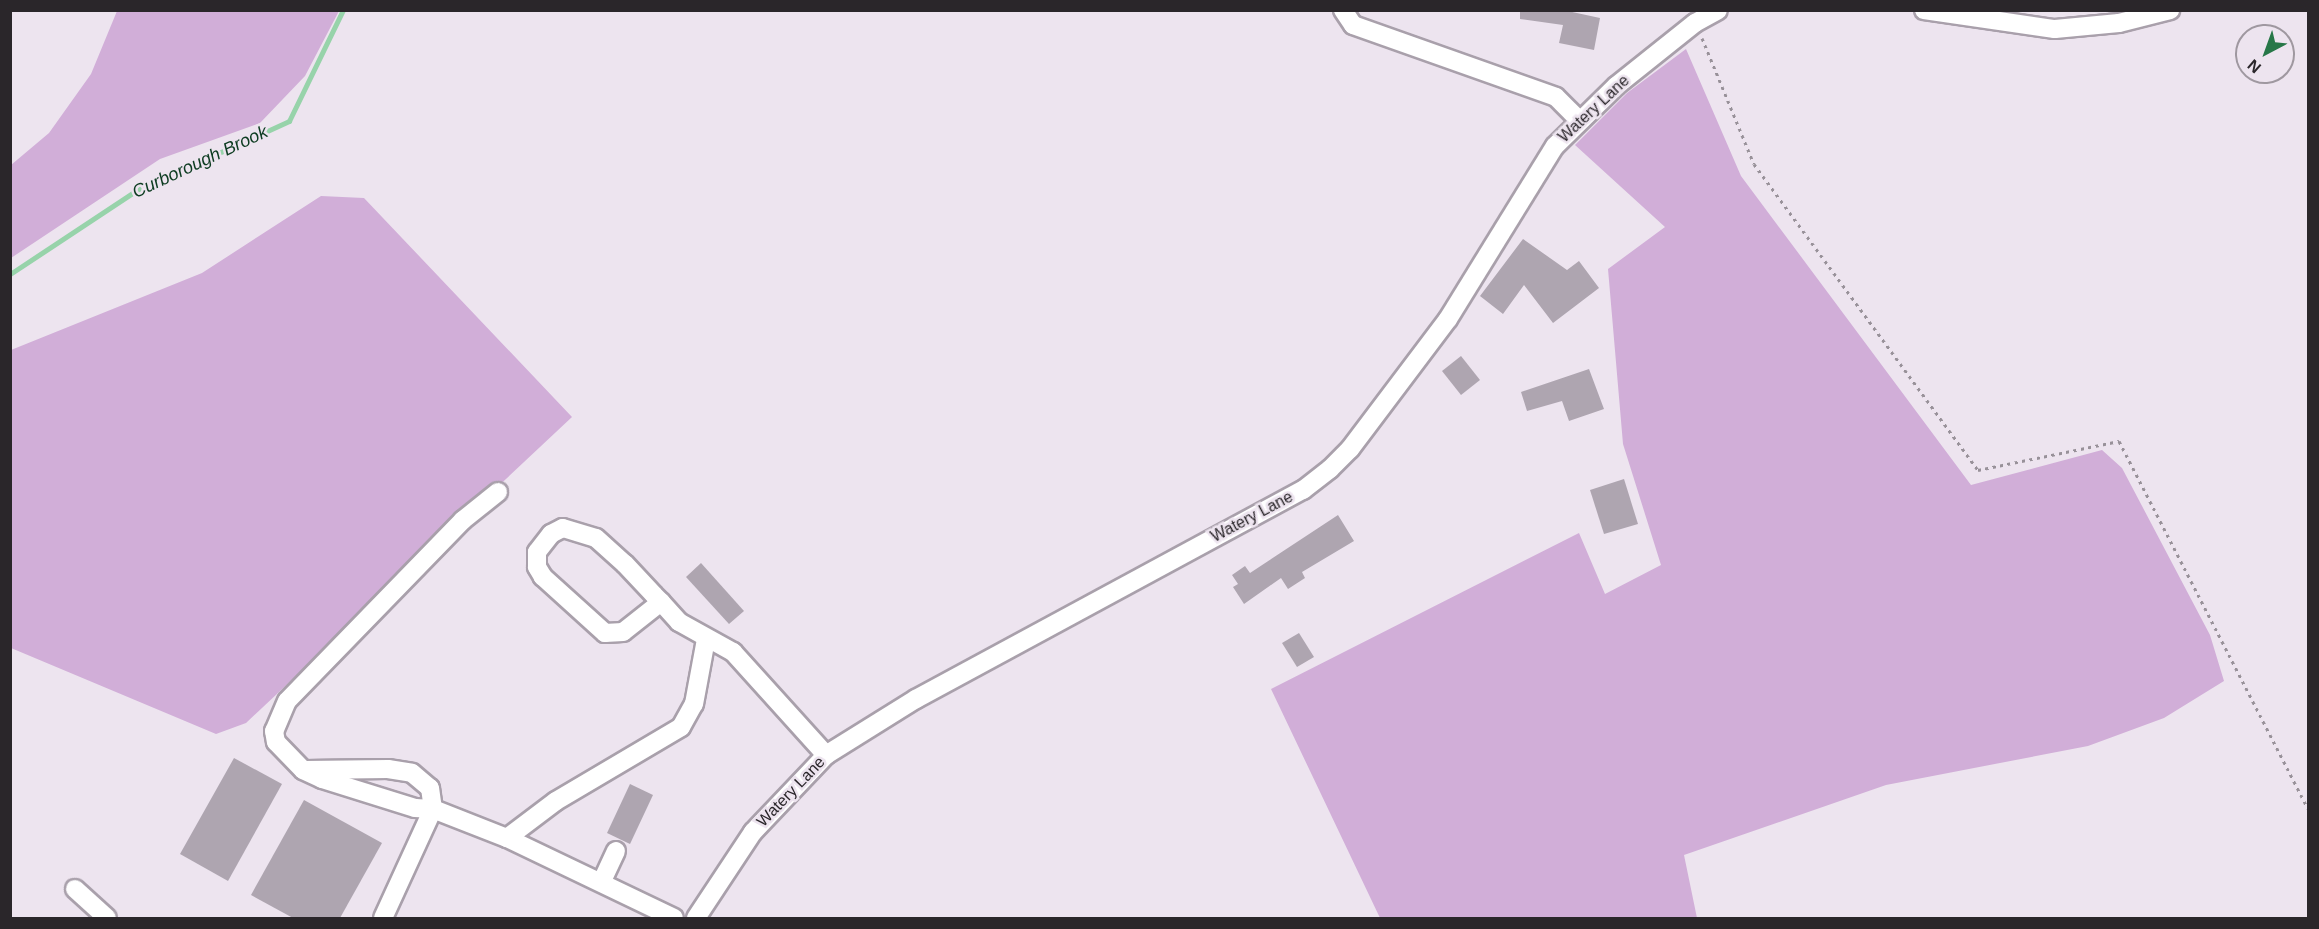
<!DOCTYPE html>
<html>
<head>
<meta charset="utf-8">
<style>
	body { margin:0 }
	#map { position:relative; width:2319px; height:929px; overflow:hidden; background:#ede4ef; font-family:Arial,sans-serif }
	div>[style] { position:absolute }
	.green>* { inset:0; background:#d1aed8 }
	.stream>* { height:5px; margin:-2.5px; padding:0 2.5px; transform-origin:2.5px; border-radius:2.5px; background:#97d3aa }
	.building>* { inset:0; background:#aea5b0 }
	.path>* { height:3px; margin-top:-1.5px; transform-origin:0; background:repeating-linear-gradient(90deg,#989199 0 3px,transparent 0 7.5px) }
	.roads { filter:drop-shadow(2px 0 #a9a0ab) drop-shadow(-2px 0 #a9a0ab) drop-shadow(0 2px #a9a0ab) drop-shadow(0 -2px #a9a0ab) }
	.minor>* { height:18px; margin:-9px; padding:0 9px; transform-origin:9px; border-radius:9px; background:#fff }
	span { translate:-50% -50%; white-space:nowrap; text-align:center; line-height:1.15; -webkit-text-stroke:5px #ede4ef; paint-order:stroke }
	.street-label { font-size:16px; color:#2a262a }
	.water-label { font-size:18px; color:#0d3c21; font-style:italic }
	.frame { position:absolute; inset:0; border:12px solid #2a262a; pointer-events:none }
	.north { position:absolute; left:2235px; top:24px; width:60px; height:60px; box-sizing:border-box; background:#ede4ef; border:2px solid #9f98a0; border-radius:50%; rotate:221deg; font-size:16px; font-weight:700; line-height:24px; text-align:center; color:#2a262a }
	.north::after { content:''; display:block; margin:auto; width:21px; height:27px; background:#277748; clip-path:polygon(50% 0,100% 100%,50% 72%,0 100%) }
</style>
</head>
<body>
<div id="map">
	<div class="green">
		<i style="clip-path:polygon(117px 11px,339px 11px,305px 76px,260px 123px,160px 159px,11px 258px,11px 165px,49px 133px,91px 74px)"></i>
		<i style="clip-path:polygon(1686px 49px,1741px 176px,1971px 485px,2102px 450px,2122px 468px,2210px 635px,2224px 681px,2164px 718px,2088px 746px,1886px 785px,1684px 855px,1697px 918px,1380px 918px,1271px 689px,1579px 533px,1605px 594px,1661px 565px,1623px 444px,1608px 269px,1665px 227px,1575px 145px,1627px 93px)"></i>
		<i style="clip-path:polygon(321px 196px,364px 198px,572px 417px,246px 723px,216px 734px,11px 648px,11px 350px,202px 273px)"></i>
	</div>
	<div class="stream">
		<i style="left:10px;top:274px;width:152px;rotate:-33.5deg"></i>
		<i style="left:137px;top:190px;width:167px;rotate:-24.4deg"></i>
		<i style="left:289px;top:121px;width:123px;rotate:-64.1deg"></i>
	</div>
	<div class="building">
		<i style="clip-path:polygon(1520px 10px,1563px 10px,1600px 18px,1594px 50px,1559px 43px,1563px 25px,1520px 19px)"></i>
		<i style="clip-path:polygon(1523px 239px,1567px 270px,1579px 261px,1599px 288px,1553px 323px,1524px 285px,1503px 314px,1480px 296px)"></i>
		<i style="clip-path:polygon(1461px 356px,1480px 380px,1461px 395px,1442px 371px)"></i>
		<i style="clip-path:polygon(1589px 369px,1604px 409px,1569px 421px,1562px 401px,1527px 411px,1521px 392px)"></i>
		<i style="clip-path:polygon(1624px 479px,1638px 524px,1604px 534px,1590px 490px)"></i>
		<i style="clip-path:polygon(1338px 515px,1354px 541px,1302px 572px,1305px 578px,1288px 589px,1281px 578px,1244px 604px,1233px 587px,1238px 584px,1232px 575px,1245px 566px,1250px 573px)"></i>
		<i style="clip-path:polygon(701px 563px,744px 611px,729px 624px,686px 577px)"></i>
		<i style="clip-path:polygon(1299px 633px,1314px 657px,1297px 667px,1282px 643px)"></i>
		<i style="clip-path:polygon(234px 758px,282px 784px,228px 881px,180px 854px)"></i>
		<i style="clip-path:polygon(630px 784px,653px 795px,630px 844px,607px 833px)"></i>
		<i style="clip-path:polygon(304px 800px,382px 843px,340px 918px,293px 918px,251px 895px)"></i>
	</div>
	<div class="path">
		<i style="left:1702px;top:38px;width:136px;rotate:67.6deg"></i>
		<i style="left:1754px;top:164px;width:379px;rotate:53.8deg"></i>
		<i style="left:1978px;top:470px;width:144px;rotate:-11.6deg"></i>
		<i style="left:2119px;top:441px;width:413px;rotate:62.8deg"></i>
	</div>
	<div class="roads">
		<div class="minor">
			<i style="left:1343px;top:10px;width:18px;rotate:56deg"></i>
			<i style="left:1353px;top:25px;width:215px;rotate:19.5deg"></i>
			<i style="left:1556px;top:97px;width:33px;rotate:45deg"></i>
			<i style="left:1924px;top:10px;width:132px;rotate:8.3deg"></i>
			<i style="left:2055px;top:29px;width:64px;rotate:-5.4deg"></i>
			<i style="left:2119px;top:23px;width:53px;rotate:-14.3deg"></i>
			<i style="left:498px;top:492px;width:45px;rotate:141.3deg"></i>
			<i style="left:463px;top:520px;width:252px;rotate:134.2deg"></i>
			<i style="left:287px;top:701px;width:33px;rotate:113deg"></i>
			<i style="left:274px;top:731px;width:11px;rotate:80deg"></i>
			<i style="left:276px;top:742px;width:39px;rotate:46deg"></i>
			<i style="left:303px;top:770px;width:21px;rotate:25deg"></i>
			<i style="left:322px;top:779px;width:97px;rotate:17.3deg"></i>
			<i style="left:415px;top:808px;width:18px;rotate:3deg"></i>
			<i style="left:433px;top:809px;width:79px;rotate:21.4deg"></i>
			<i style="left:507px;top:838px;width:185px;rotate:25.6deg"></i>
			<i style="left:661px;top:602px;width:48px;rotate:141.7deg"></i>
			<i style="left:623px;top:632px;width:18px;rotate:177deg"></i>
			<i style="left:605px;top:633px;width:84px;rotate:-137.9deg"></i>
			<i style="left:543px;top:577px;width:12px;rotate:-121deg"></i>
			<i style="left:537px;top:567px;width:15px;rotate:-90deg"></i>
			<i style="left:537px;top:552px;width:23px;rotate:-52deg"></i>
			<i style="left:551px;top:534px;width:13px;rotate:-27deg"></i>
			<i style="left:563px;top:528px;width:34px;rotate:17deg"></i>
			<i style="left:596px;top:538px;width:39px;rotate:42deg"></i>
			<i style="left:625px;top:564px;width:42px;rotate:46.9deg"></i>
			<i style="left:654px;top:595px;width:10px;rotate:45deg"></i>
			<i style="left:661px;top:602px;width:27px;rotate:48deg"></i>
			<i style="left:679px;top:622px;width:62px;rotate:29.1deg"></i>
			<i style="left:733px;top:652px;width:139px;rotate:47.9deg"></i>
			<i style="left:306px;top:770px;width:82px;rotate:-0.7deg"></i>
			<i style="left:388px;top:769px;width:24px;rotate:9deg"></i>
			<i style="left:412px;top:773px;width:23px;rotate:40deg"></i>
			<i style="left:430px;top:788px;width:21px;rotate:82deg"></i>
			<i style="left:433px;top:809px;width:120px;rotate:114.6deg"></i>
			<i style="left:507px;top:838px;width:61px;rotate:-37.1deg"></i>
			<i style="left:556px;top:801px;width:145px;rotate:-30.6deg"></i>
			<i style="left:681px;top:727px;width:26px;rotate:-61deg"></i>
			<i style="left:694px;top:704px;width:66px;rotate:-79.5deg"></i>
			<i style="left:602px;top:881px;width:33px;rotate:-65deg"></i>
			<i style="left:75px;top:889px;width:43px;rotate:42.2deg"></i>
			<i style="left:696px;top:918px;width:103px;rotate:-56.5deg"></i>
			<i style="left:753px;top:832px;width:106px;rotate:-46.5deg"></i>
			<i style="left:826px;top:755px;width:106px;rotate:-31.9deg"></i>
			<i style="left:916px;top:699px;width:440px;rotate:-28.4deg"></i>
			<i style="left:1303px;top:490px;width:34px;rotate:-38deg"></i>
			<i style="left:1330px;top:469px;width:28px;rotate:-45deg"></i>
			<i style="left:1350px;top:449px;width:163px;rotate:-53deg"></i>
			<i style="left:1448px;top:319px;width:203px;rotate:-58.3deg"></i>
			<i style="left:1555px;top:146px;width:86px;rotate:-44.5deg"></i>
			<i style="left:1616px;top:86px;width:101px;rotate:-38.6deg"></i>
			<i style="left:1695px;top:23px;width:26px;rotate:-29deg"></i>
		</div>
	</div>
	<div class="street-label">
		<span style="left:1594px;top:109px;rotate:-43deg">Watery Lane</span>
		<span style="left:1252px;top:517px;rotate:-28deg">Watery Lane</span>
		<span style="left:791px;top:792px;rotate:-46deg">Watery Lane</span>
	</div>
	<div class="water-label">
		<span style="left:200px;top:162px;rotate:-25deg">Curborough Brook</span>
	</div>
	<div class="frame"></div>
	<div class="north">N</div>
</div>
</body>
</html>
